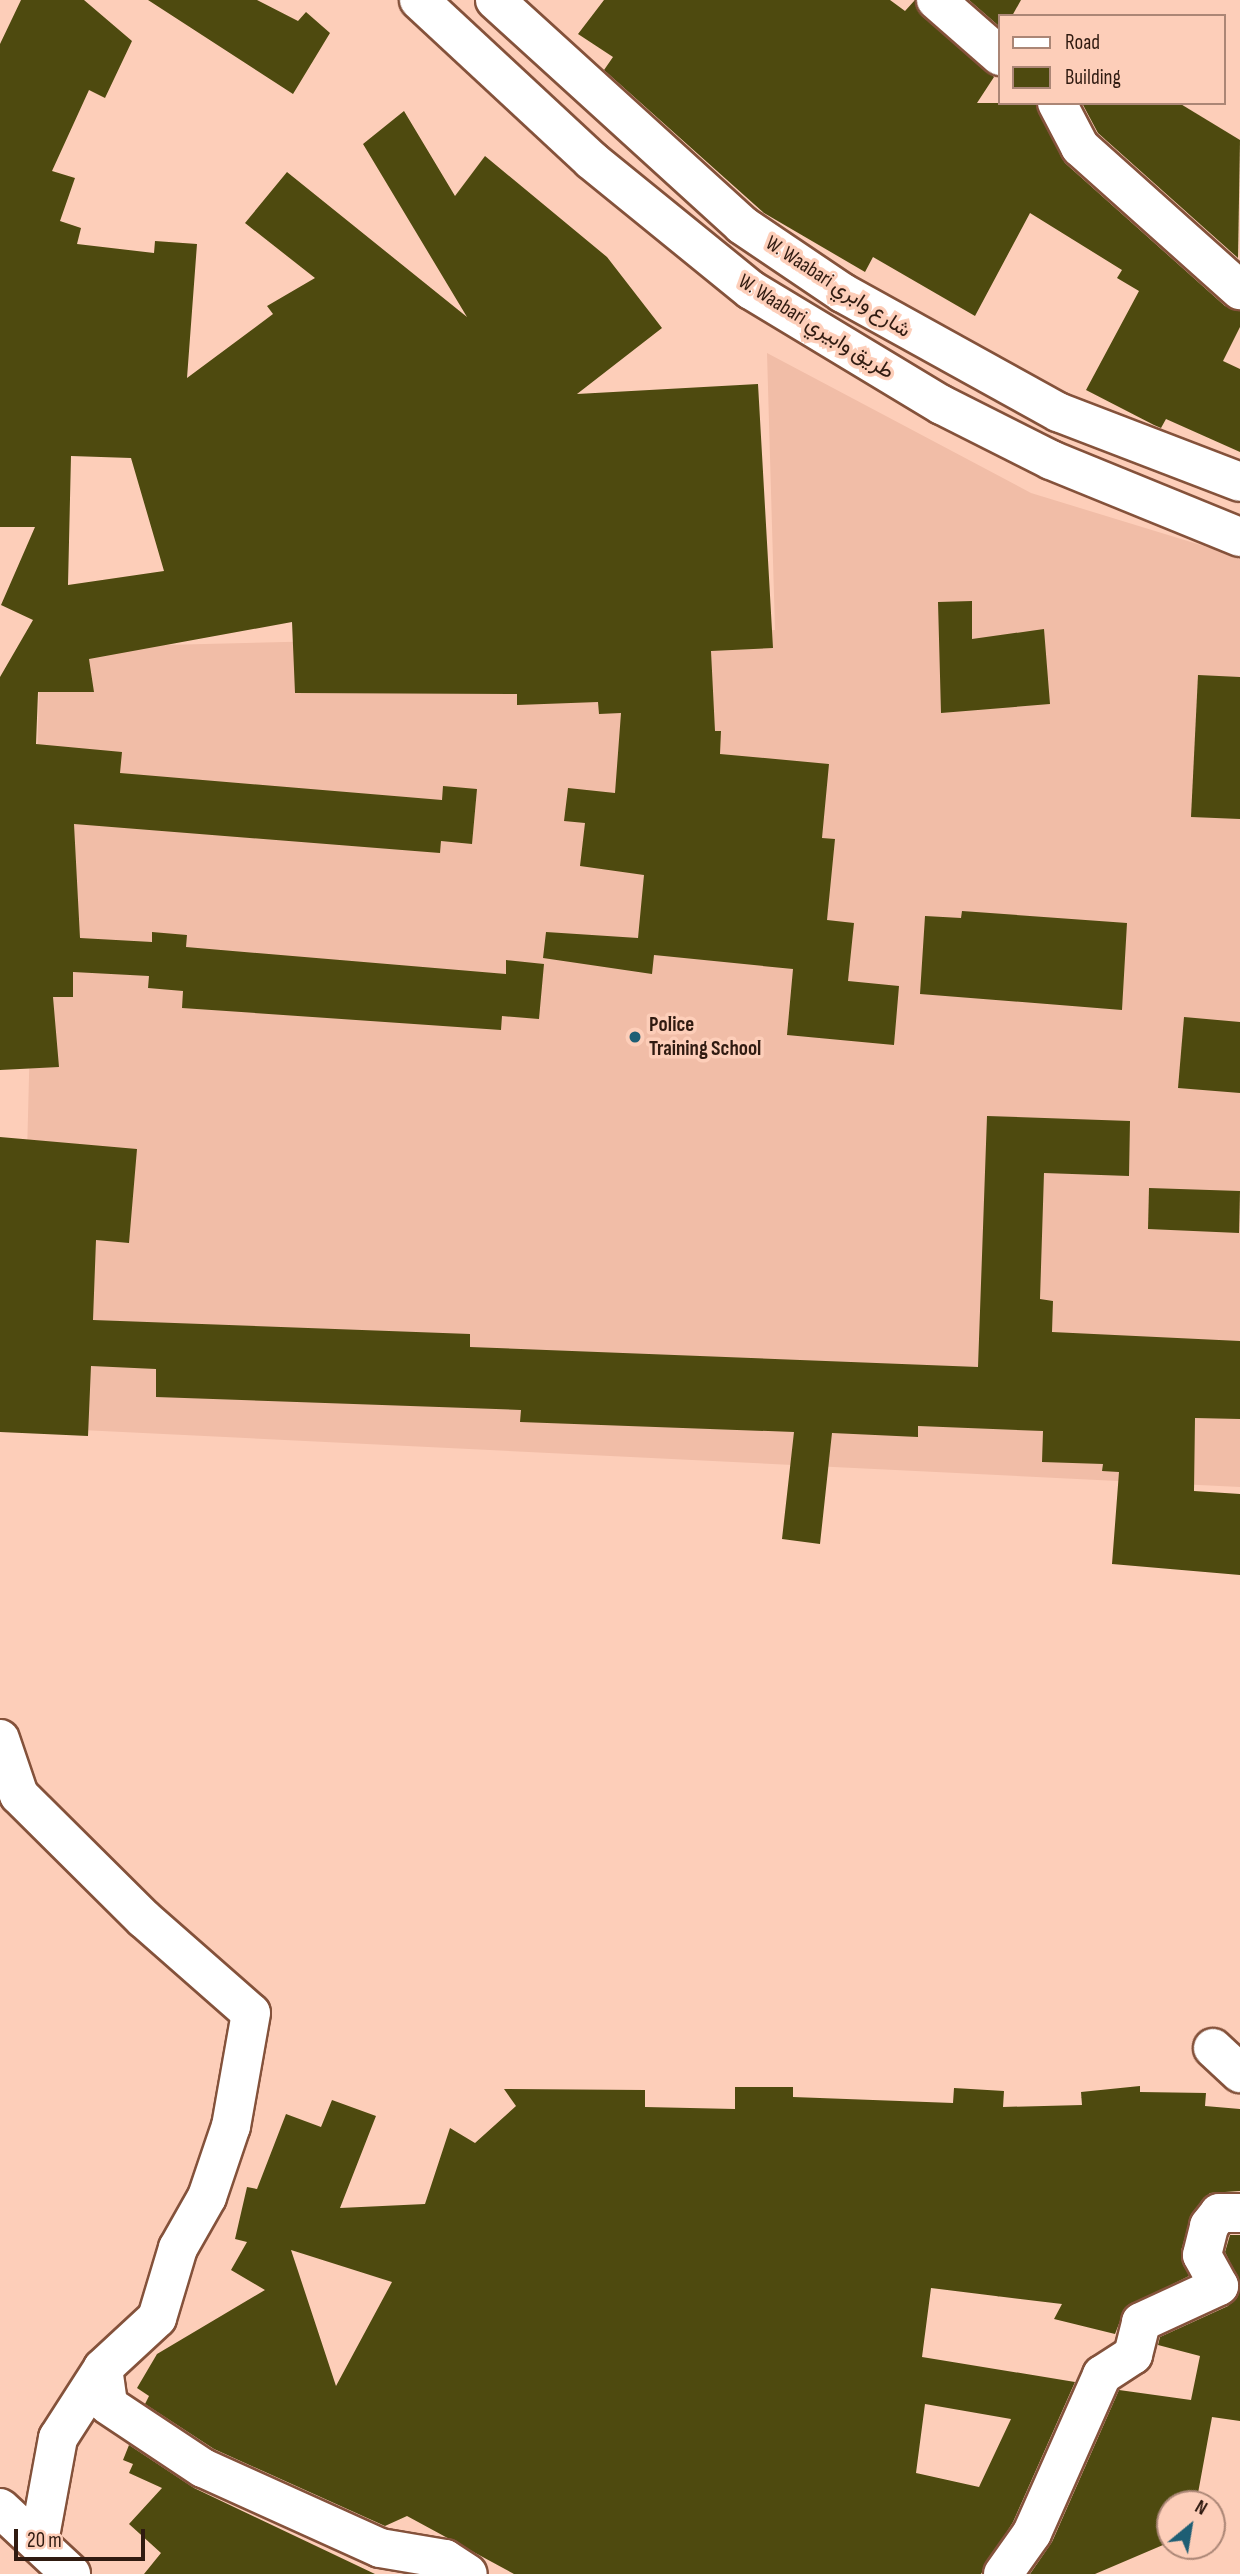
<!DOCTYPE html>
<html>
<head>
<meta charset="utf-8">
<style>
	body { margin:0 }
	#map { position:relative; width:1240px; height:2574px; overflow:hidden; background:#fdceb9; font-family:"Sofia Sans Condensed",Vazirmatn,sans-serif }
	div>[style] { position:absolute }
	.built>* { inset:0; background:#f1bda7 }
	.building>* { inset:0; background:#4e4a0f }
	.roads { filter:drop-shadow(2px 0 #84523b) drop-shadow(-2px 0 #84523b) drop-shadow(0 2px #84523b) drop-shadow(0 -2px #84523b) }
	.street>* { height:38px; margin:-19px; padding:0 19px; transform-origin:19px; border-radius:19px; background:#fff }
	.secondary>* { height:38px; margin:-19px; padding:0 19px; transform-origin:19px; border-radius:19px; background:#fff }
	.dots>* { width:19px; height:19px; translate:-50% -50%; box-sizing:border-box; border:4px solid #fdceb9; border-radius:50% }
	span { translate:-50% -50%; white-space:nowrap; text-align:center; line-height:1.15; -webkit-text-stroke:7px #fdceb9; paint-order:stroke }
	.street-label { font-size:21px; color:#301b11 }
	.poi-label { font-size:21px; color:#301b11; font-weight:700 }
	.left { translate:0 -50%; text-align:left }
	.legend { position:absolute; left:998px; top:14px; width:228px; height:91px; box-sizing:border-box; background:#fdceb9; border:2px solid #ab8676; margin:0; padding:9px 12px; list-style:none; font-size:21px; color:#301b11 }
	.legend li { display:flex; align-items:center; gap:14px; height:35px }
	.legend b { width:35px; border:2px solid #ab8676 }
	.north { position:absolute; left:1156px; top:2490px; width:70px; height:70px; box-sizing:border-box; background:#fdceb9; border:2px solid #ab8676; border-radius:50%; rotate:30deg; font-size:19px; font-weight:700; line-height:28px; text-align:center; color:#301b11 }
	.north::after { content:''; display:block; margin:auto; width:24px; height:32px; background:#1e5e74; clip-path:polygon(50% 0,100% 100%,50% 72%,0 100%) }
	.scale { position:absolute; left:14px; top:2529px; width:131px; height:32px; box-sizing:border-box; border:4px solid #301b11; border-top:0; padding-left:9px; font-size:21px; line-height:24px; white-space:nowrap; color:#301b11; -webkit-text-stroke:5px #fdceb9; paint-order:stroke }
</style>
</head>
<body>
<div id="map">
	<div class="built">
		<i style="clip-path:polygon(767px 353px,1031px 493px,1240px 557px,1240px 1487px,20px 1427px,40px 648px,775px 630px)"></i>
	</div>
	<div class="building">
		<i style="clip-path:polygon(evenodd,21px 0,84px 0,132px 41px,105px 98px,89px 90px,52px 171px,75px 178px,60px 221px,81px 228px,77px 244px,154px 253px,155px 241px,197px 244px,187px 378px,273px 314px,267px 306px,315px 278px,245px 223px,287px 172px,467px 317px,363px 144px,404px 111px,455px 196px,485px 156px,607px 257px,662px 328px,577px 394px,758px 384px,773px 648px,711px 651px,715px 731px,721px 731px,720px 754px,829px 764px,822px 838px,835px 839px,827px 920px,854px 923px,848px 981px,899px 986px,894px 1045px,787px 1035px,793px 969px,654px 955px,652px 974px,543px 958px,546px 932px,638px 938px,644px 875px,580px 866px,585px 823px,564px 821px,568px 788px,615px 793px,621px 713px,599px 714px,598px 702px,517px 705px,517px 694px,295px 693px,292px 622px,89px 659px,94px 692px,38px 692px,36px 744px,122px 752px,120px 773px,442px 800px,443px 786px,477px 789px,472px 844px,441px 841px,440px 853px,74px 824px,80px 938px,152px 942px,152px 932px,187px 935px,186px 947px,506px 974px,506px 960px,544px 964px,539px 1019px,502px 1016px,501px 1030px,182px 1008px,183px 991px,148px 988px,149px 976px,73px 972px,73px 997px,53px 997px,59px 1067px,0 1070px,0 677px,33px 620px,1px 605px,35px 527px,0 527px,0 44px,21px 0,71px 456px,131px 458px,164px 571px,68px 585px,71px 456px)"></i>
		<i style="clip-path:polygon(148px 0,257px 0,298px 21px,306px 12px,330px 33px,293px 94px)"></i>
		<i style="clip-path:polygon(604px 0,890px 0,905px 11px,915px 0,922px 16px,994px 77px,977px 103px,1035px 103px,1065px 163px,1225px 306px,1240px 311px,1240px 327px,1223px 361px,1240px 369px,1240px 452px,1166px 419px,1161px 428px,1154px 425px,1086px 390px,1139px 291px,1117px 278px,1122px 270px,1030px 213px,975px 316px,873px 257px,865px 272px,764px 213px,604px 70px,613px 57px,578px 34px)"></i>
		<i style="clip-path:polygon(969px 0,1021px 0,1012px 16px,1000px 16px,1000px 27px)"></i>
		<i style="clip-path:polygon(1082px 103px,1179px 103px,1240px 140px,1238px 258px,1098px 133px)"></i>
		<i style="clip-path:polygon(972px 601px,972px 639px,1044px 629px,1050px 704px,941px 713px,938px 602px)"></i>
		<i style="clip-path:polygon(1198px 675px,1240px 677px,1240px 819px,1191px 817px)"></i>
		<i style="clip-path:polygon(962px 911px,1127px 923px,1122px 1010px,920px 994px,925px 916px,961px 918px)"></i>
		<i style="clip-path:polygon(1184px 1017px,1240px 1022px,1240px 1093px,1178px 1088px)"></i>
		<i style="clip-path:polygon(987px 1116px,1130px 1121px,1129px 1176px,1044px 1173px,1040px 1299px,1053px 1301px,1052px 1332px,1240px 1341px,1240px 1419px,1195px 1418px,1194px 1491px,1240px 1494px,1240px 1575px,1112px 1564px,1119px 1472px,1102px 1471px,1103px 1464px,1042px 1462px,1043px 1431px,918px 1426px,918px 1437px,832px 1433px,820px 1544px,782px 1539px,794px 1432px,520px 1422px,521px 1410px,156px 1397px,156px 1369px,91px 1366px,88px 1436px,0 1432px,0 1137px,137px 1149px,129px 1243px,96px 1240px,93px 1320px,470px 1334px,470px 1347px,978px 1367px)"></i>
		<i style="clip-path:polygon(1149px 1188px,1240px 1191px,1239px 1233px,1148px 1229px)"></i>
		<i style="clip-path:polygon(evenodd,1140px 2086px,1140px 2092px,1206px 2093px,1205px 2106px,1240px 2109px,1240px 2191px,1210px 2193px,1192px 2213px,1181px 2251px,1189px 2276px,1125px 2308px,1115px 2334px,1054px 2319px,1062px 2304px,931px 2288px,922px 2357px,1075px 2382px,1013px 2522px,981px 2574px,514px 2574px,407px 2516px,385px 2526px,214px 2449px,145px 2404px,149px 2396px,137px 2388px,157px 2354px,265px 2290px,231px 2270px,247px 2242px,235px 2239px,247px 2187px,257px 2189px,286px 2114px,321px 2127px,332px 2100px,376px 2116px,340px 2208px,425px 2204px,450px 2128px,475px 2143px,516px 2106px,504px 2089px,645px 2090px,645px 2107px,735px 2109px,735px 2087px,793px 2087px,793px 2097px,953px 2103px,954px 2088px,1004px 2091px,1003px 2107px,1082px 2105px,1081px 2092px,1140px 2086px,291px 2250px,392px 2282px,336px 2386px,298px 2271px,291px 2250px,1140px 2086px,925px 2404px,1011px 2419px,979px 2487px,916px 2473px,925px 2404px)"></i>
		<i style="clip-path:polygon(1230px 2235px,1240px 2235px,1240px 2283px,1225px 2252px)"></i>
		<i style="clip-path:polygon(1240px 2290px,1240px 2421px,1212px 2417px,1196px 2504px,1170px 2504px,1170px 2542px,1095px 2574px,1030px 2574px,1052px 2542px,1119px 2390px,1191px 2400px,1200px 2356px,1158px 2345px,1160px 2337px,1228px 2306px)"></i>
		<i style="clip-path:polygon(129px 2445px,194px 2488px,375px 2574px,144px 2574px,161px 2553px,129px 2524px,162px 2488px,129px 2473px,133px 2464px,123px 2460px)"></i>
	</div>
	<div class="roads">
		<div class="street">
			<i style="left:936px;top:0;width:85px;rotate:41.2deg"></i>
			<i style="left:1057px;top:103px;width:50px;rotate:62.4deg"></i>
			<i style="left:1080px;top:147px;width:215px;rotate:41.8deg"></i>
			<i style="left:0;top:1739px;width:59px;rotate:71.3deg"></i>
			<i style="left:19px;top:1795px;width:176px;rotate:44.8deg"></i>
			<i style="left:144px;top:1919px;width:142px;rotate:41.3deg"></i>
			<i style="left:251px;top:2013px;width:115px;rotate:100deg"></i>
			<i style="left:231px;top:2126px;width:75px;rotate:108.7deg"></i>
			<i style="left:207px;top:2197px;width:59px;rotate:119.6deg"></i>
			<i style="left:178px;top:2248px;width:73px;rotate:106.7deg"></i>
			<i style="left:157px;top:2318px;width:74px;rotate:137.2deg"></i>
			<i style="left:103px;top:2368px;width:83px;rotate:122.7deg"></i>
			<i style="left:58px;top:2438px;width:106px;rotate:100.4deg"></i>
			<i style="left:1213px;top:2048px;width:37px;rotate:43deg"></i>
			<i style="left:103px;top:2368px;width:37px;rotate:82deg"></i>
			<i style="left:108px;top:2405px;width:114px;rotate:33.6deg"></i>
			<i style="left:203px;top:2468px;width:194px;rotate:24.3deg"></i>
			<i style="left:380px;top:2548px;width:66px;rotate:9.6deg"></i>
			<i style="left:445px;top:2559px;width:27px;rotate:33deg"></i>
			<i style="left:0;top:2508px;width:97px;rotate:42.9deg"></i>
			<i style="left:1003px;top:2574px;width:50px;rotate:-54.7deg"></i>
			<i style="left:1032px;top:2533px;width:173px;rotate:-66.1deg"></i>
			<i style="left:1102px;top:2375px;width:37px;rotate:-33deg"></i>
			<i style="left:1133px;top:2355px;width:34px;rotate:-76deg"></i>
			<i style="left:1141px;top:2322px;width:86px;rotate:-24.8deg"></i>
			<i style="left:1219px;top:2286px;width:35px;rotate:-119deg"></i>
			<i style="left:1202px;top:2255px;width:30px;rotate:-76deg"></i>
			<i style="left:1209px;top:2226px;width:16px;rotate:-52deg"></i>
			<i style="left:1219px;top:2213px;width:21px"></i>
		</div>
		<div class="secondary">
			<i style="left:419px;top:0;width:235px;rotate:42.9deg"></i>
			<i style="left:591px;top:160px;width:206px;rotate:39.1deg"></i>
			<i style="left:751px;top:290px;width:223px;rotate:31.1deg"></i>
			<i style="left:942px;top:405px;width:122px;rotate:26.8deg"></i>
			<i style="left:1051px;top:460px;width:204px;rotate:22.2deg"></i>
			<i style="left:495px;top:0;width:334px;rotate:42.3deg"></i>
			<i style="left:742px;top:225px;width:122px;rotate:34deg"></i>
			<i style="left:843px;top:293px;width:246px;rotate:29deg"></i>
			<i style="left:1058px;top:412px;width:195px;rotate:21deg"></i>
		</div>
	</div>
	<div class="dots">
		<i style="left:635px;top:1037px;background:#1e5e74"></i>
	</div>
	<div class="street-label">
		<span style="left:838px;top:287px;rotate:33deg">W. Waabari شارع وابري</span>
		<span style="left:816px;top:327px;rotate:32deg">W. Waabari طريق وابيري</span>
	</div>
	<div class="poi-label">
		<span class="left" style="left:649px;top:1037px">Police<br>Training School</span>
	</div>
	<ul class="legend">
	<li><b style="height:9px;background:#fff"></b>Road</li>
	<li><b style="height:19px;background:#4e4a0f"></b>Building</li>
	</ul>
	<div class="north">N</div>
	<div class="scale">20 m</div>
</div>
</body>
</html>
